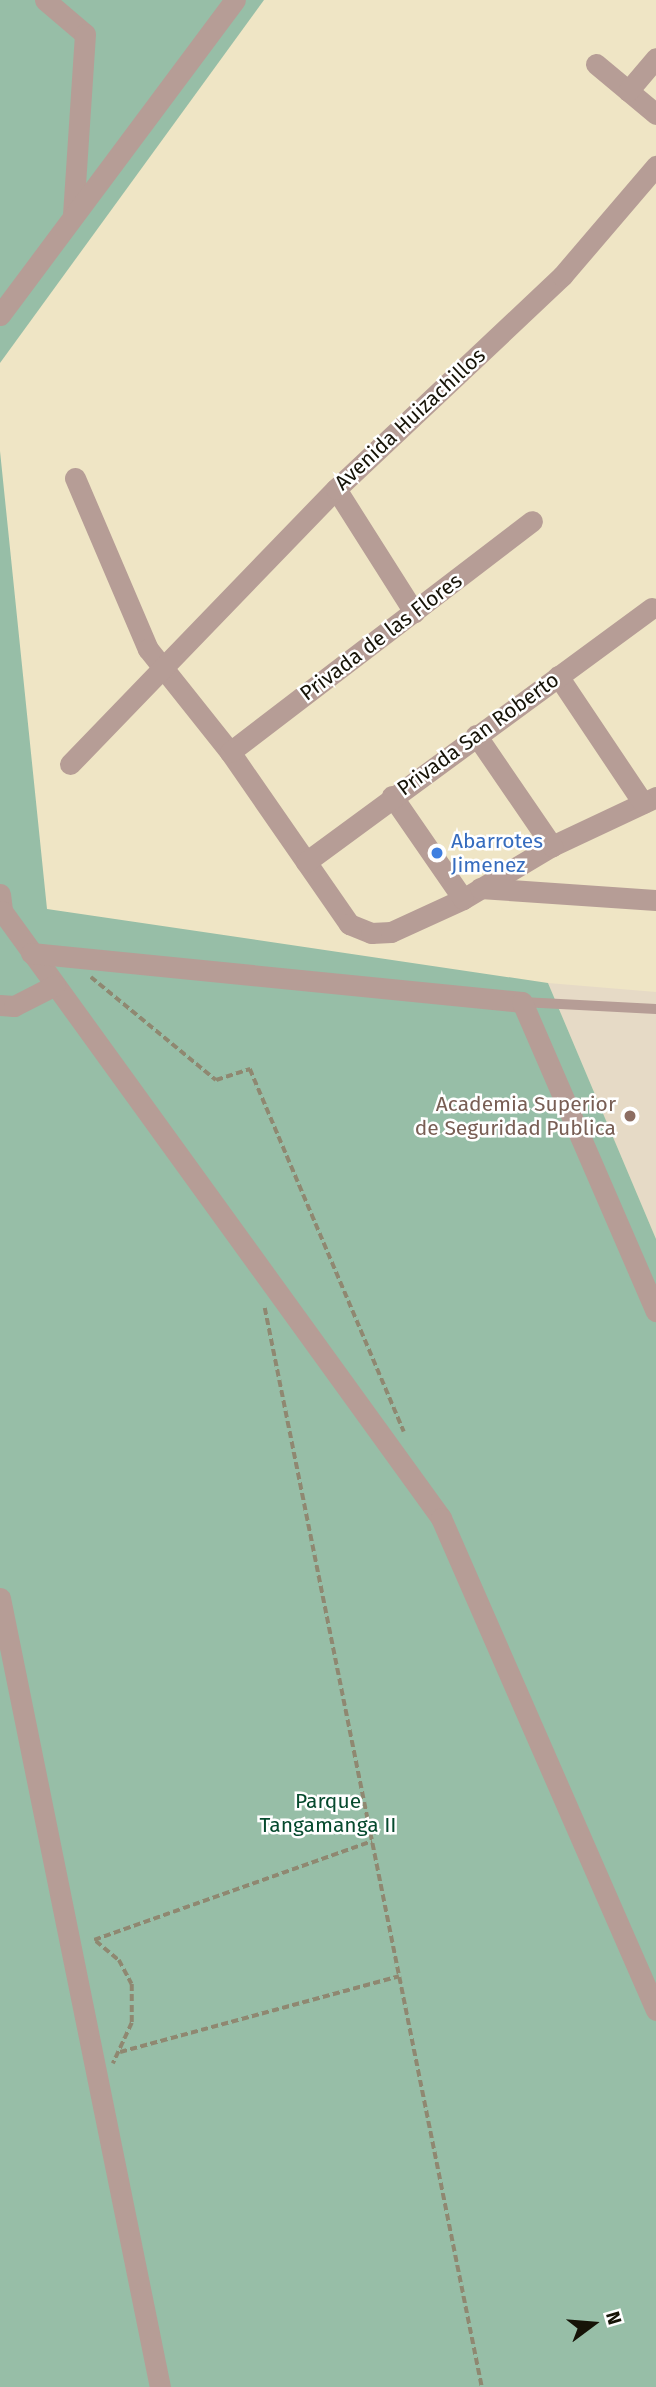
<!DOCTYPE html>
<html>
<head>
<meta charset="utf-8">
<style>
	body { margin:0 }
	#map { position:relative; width:656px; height:2387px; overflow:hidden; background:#efe5c5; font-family:"Fira Sans",sans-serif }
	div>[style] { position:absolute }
	.commercial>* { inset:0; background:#e6dac6 }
	.green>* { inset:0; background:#97bea7 }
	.path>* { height:3.5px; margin-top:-1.75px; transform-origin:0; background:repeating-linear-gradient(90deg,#8f8871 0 7px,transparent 0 10.5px) }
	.lane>* { height:10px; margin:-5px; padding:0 5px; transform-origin:5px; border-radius:5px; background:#b69d96 }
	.street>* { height:21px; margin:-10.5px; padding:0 10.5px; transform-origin:10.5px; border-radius:10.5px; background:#b69d96 }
	.dots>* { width:19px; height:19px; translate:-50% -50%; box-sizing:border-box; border:4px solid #fff; border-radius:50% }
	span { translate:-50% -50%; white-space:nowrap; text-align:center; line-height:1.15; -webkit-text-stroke:5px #fff; paint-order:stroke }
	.street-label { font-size:21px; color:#161307 }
	.shop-label { font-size:21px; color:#366cbe }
	.left { translate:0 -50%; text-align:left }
	.education-label { font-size:21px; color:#785e54 }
	.right { translate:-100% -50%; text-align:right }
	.park-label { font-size:21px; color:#064a2e }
	.north { position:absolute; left:558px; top:2289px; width:70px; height:70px; -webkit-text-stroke:5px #fff; paint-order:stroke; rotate:74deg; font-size:19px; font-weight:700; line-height:28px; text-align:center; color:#161307 }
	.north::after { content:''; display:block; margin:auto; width:24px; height:32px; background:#161307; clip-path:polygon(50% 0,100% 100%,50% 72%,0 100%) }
</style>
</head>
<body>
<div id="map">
	<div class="commercial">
		<i style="clip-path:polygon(548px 983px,656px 992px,656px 1239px)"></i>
	</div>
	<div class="green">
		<i style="clip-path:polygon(0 0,264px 0,0 363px)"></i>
		<i style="clip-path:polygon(0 451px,47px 909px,548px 983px,656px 1239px,656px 2387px,0 2387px)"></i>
	</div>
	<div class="path">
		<i style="left:91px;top:977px;width:162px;rotate:39.5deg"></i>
		<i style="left:216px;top:1080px;width:36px;rotate:-18deg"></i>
		<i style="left:250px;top:1069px;width:394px;rotate:67deg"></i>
		<i style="left:265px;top:1308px;width:1101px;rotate:78.63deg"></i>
		<i style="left:94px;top:1940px;width:295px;rotate:-19.6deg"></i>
		<i style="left:96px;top:1941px;width:30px;rotate:40deg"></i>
		<i style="left:119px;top:1960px;width:27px;rotate:62deg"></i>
		<i style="left:132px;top:1984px;width:39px;rotate:90deg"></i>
		<i style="left:132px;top:2023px;width:45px;rotate:114.9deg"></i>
		<i style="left:120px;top:2052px;width:289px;rotate:-15.2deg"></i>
	</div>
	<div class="lane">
		<i style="left:522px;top:1002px;width:134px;rotate:3deg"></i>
	</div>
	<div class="street">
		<i style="left:45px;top:0;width:52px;rotate:40.4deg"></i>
		<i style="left:85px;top:34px;width:183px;rotate:93.8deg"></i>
		<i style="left:596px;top:64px;width:78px;rotate:39.8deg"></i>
		<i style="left:628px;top:91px;width:43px;rotate:-49.7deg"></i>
		<i style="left:0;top:315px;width:393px;rotate:-53.3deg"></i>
		<i style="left:75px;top:478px;width:186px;rotate:66.9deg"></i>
		<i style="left:148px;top:649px;width:132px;rotate:51.5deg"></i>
		<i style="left:230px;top:752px;width:209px;rotate:55.3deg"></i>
		<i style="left:349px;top:924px;width:24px;rotate:22deg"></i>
		<i style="left:371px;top:933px;width:20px;rotate:-3deg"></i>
		<i style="left:391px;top:932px;width:79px;rotate:-24.6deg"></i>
		<i style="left:463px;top:899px;width:104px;rotate:-30.8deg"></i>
		<i style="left:552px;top:846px;width:115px;rotate:-25.2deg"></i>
		<i style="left:336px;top:489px;width:146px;rotate:57.6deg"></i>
		<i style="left:558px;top:676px;width:153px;rotate:56.2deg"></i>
		<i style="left:476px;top:735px;width:135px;rotate:55.6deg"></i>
		<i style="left:230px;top:752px;width:380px;rotate:-37.4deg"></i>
		<i style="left:70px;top:764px;width:383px;rotate:-46deg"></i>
		<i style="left:336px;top:489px;width:311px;rotate:-43.3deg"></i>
		<i style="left:562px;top:276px;width:145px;rotate:-49.5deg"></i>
		<i style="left:392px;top:796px;width:125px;rotate:55.4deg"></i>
		<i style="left:306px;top:862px;width:429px;rotate:-36.3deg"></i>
		<i style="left:480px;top:888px;width:176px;rotate:3.9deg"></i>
		<i style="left:0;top:894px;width:17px;rotate:83deg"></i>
		<i style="left:2px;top:911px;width:749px;rotate:54.12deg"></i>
		<i style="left:441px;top:1518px;width:537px;rotate:66.4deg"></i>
		<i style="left:31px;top:953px;width:493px;rotate:5.7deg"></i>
		<i style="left:522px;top:1002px;width:337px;rotate:66.6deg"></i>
		<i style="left:0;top:1005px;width:14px;rotate:4deg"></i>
		<i style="left:14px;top:1006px;width:46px;rotate:-27.1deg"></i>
		<i style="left:0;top:1598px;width:805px;rotate:78.54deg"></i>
	</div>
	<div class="dots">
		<i style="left:437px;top:853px;background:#3f7fe0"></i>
		<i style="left:630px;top:1116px;background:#8d6e63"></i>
	</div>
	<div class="street-label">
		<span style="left:410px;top:419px;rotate:-43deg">Avenida Huizachillos</span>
		<span style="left:381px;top:637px;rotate:-37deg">Privada de las Flores</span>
		<span style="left:478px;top:734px;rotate:-36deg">Privada San Roberto</span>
	</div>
	<div class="shop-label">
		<span class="left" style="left:451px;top:853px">Abarrotes<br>Jimenez</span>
	</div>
	<div class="education-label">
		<span class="right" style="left:616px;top:1116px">Academia Superior<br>de Seguridad Publica</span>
	</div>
	<div class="park-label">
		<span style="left:328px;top:1813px">Parque<br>Tangamanga II</span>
	</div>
	<div class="north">N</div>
</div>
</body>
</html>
